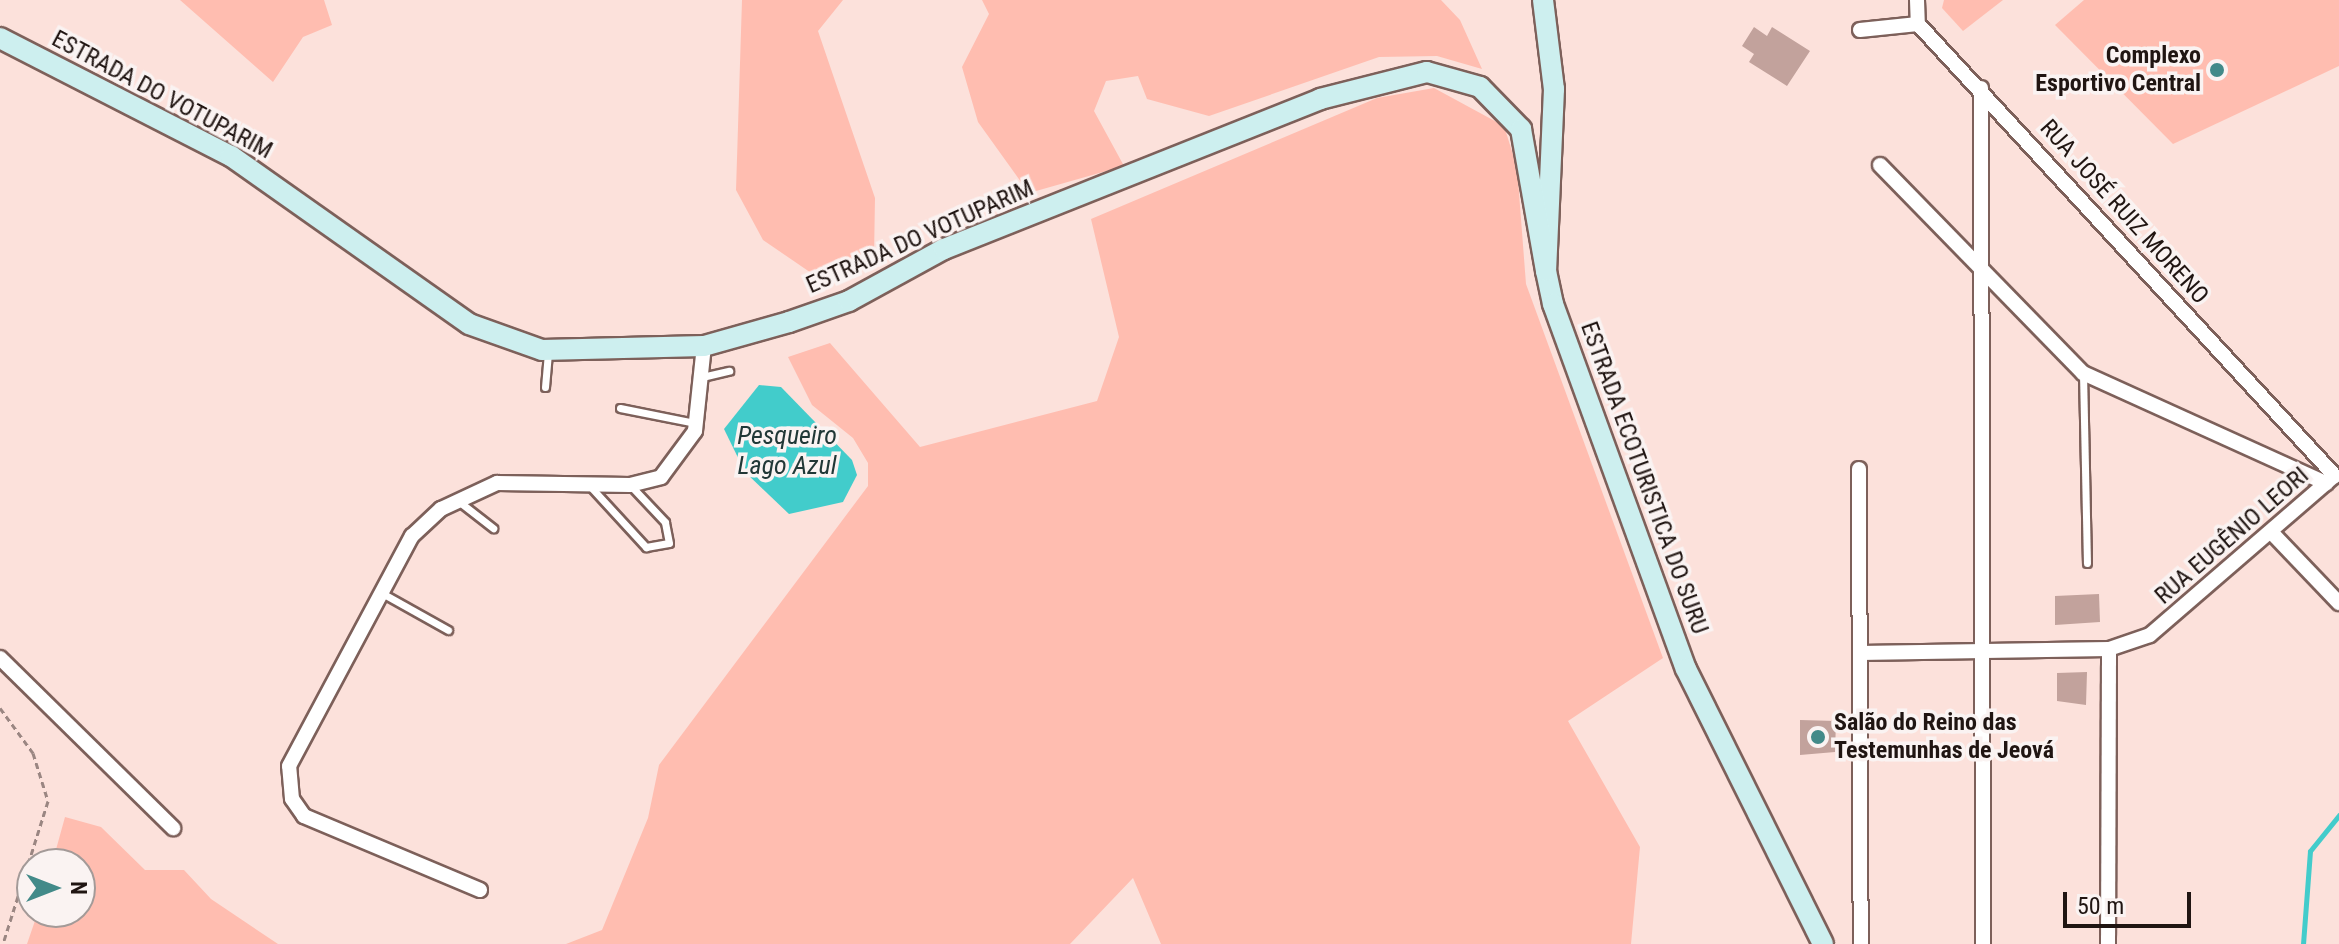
<!DOCTYPE html>
<html>
<head>
<meta charset="utf-8">
<style>
	body { margin:0 }
	#map { position:relative; width:2339px; height:944px; overflow:hidden; background:#fce1db; font-family:"Roboto Condensed",sans-serif }
	div>[style] { position:absolute }
	.green>* { inset:0; background:#ffbdb0 }
	.water>* { inset:0; background:#42cccb }
	.stream>* { height:5px; margin:-2.5px; padding:0 2.5px; transform-origin:2.5px; border-radius:2.5px; background:#42cccb }
	.building>* { inset:0; background:#c2a29c }
	.path>* { height:3px; margin-top:-1.5px; transform-origin:0; background:repeating-linear-gradient(90deg,#9a8682 0 6px,transparent 0 10px) }
	.roads { filter:drop-shadow(2px 0 #7d605a) drop-shadow(-2px 0 #7d605a) drop-shadow(0 2px #7d605a) drop-shadow(0 -2px #7d605a) }
	.lane>* { height:7px; margin:-3.5px; padding:0 3.5px; transform-origin:3.5px; border-radius:3.5px; background:#fff }
	.street>* { height:14px; margin:-7px; padding:0 7px; transform-origin:7px; border-radius:7px; background:#fff }
	.secondary>* { height:20px; margin:-10px; padding:0 10px; transform-origin:10px; border-radius:10px; background:#cdefef }
	.dots>* { width:22px; height:22px; translate:-50% -50%; box-sizing:border-box; border:4px solid #faf3f2; border-radius:50% }
	span { translate:-50% -50%; white-space:nowrap; text-align:center; line-height:1.15; -webkit-text-stroke:7px #faf3f2; paint-order:stroke }
	.poi-label { font-size:24px; color:#201512; font-weight:700 }
	.right { translate:-100% -50%; text-align:right }
	.left { translate:0 -50%; text-align:left }
	.street-label { font-size:24px; color:#201512 }
	.water-label { font-size:26px; color:#213837; font-style:italic }
	.north { position:absolute; left:16px; top:848px; width:80px; height:80px; box-sizing:border-box; background:#faf3f2; border:2px solid #a39a98; border-radius:50%; rotate:90deg; font-size:22px; font-weight:700; line-height:32px; text-align:center; color:#201512 }
	.north::after { content:''; display:block; margin:auto; width:28px; height:36px; background:#428a89; clip-path:polygon(50% 0,100% 100%,50% 72%,0 100%) }
	.scale { position:absolute; left:2063px; top:892px; width:128px; height:36px; box-sizing:border-box; border:4px solid #201512; border-top:0; padding-left:10px; font-size:24px; line-height:28px; white-space:nowrap; color:#201512; -webkit-text-stroke:6px #faf3f2; paint-order:stroke }
</style>
</head>
<body>
<div id="map">
	<div class="green">
		<i style="clip-path:polygon(180px 0,324px 0,332px 25px,303px 37px,273px 82px)"></i>
		<i style="clip-path:polygon(742px 0,843px 0,818px 31px,875px 198px,874px 257px,820px 279px,763px 240px,736px 190px)"></i>
		<i style="clip-path:polygon(982px 0,1441px 0,1460px 20px,1482px 69px,1437px 56px,1379px 57px,1209px 116px,1147px 99px,1138px 76px,1106px 81px,1094px 111px,1124px 166px,1029px 193px,978px 122px,962px 67px,989px 14px)"></i>
		<i style="clip-path:polygon(1944px 0,2003px 0,1963px 31px,1942px 8px)"></i>
		<i style="clip-path:polygon(2084px 0,2339px 0,2339px 66px,2173px 144px,2055px 25px)"></i>
		<i style="clip-path:polygon(1434px 88px,1504px 126px,1517px 167px,1526px 284px,1663px 658px,1568px 721px,1640px 847px,1631px 944px,1161px 944px,1133px 878px,1070px 944px,566px 944px,602px 930px,648px 818px,659px 765px,868px 486px,868px 463px,853px 438px,812px 405px,788px 357px,830px 343px,920px 447px,1097px 401px,1119px 337px,1091px 219px,1377px 98px)"></i>
		<i style="clip-path:polygon(65px 817px,101px 827px,145px 870px,184px 870px,211px 899px,278px 944px,27px 944px,38px 912px,80px 912px,80px 864px,52px 864px)"></i>
	</div>
	<div class="water">
		<i style="clip-path:polygon(759px 385px,781px 387px,852px 460px,857px 475px,843px 502px,789px 514px,745px 472px,724px 429px)"></i>
	</div>
	<div class="stream">
		<i style="left:2303px;top:944px;width:93px;rotate:-85.7deg"></i>
		<i style="left:2310px;top:851px;width:46px;rotate:-51.1deg"></i>
	</div>
	<div class="building">
		<i style="clip-path:polygon(1754px 27px,1767px 36px,1772px 27px,1810px 51px,1787px 86px,1749px 62px,1754px 54px,1742px 46px)"></i>
		<i style="clip-path:polygon(2099px 594px,2100px 622px,2055px 625px,2055px 596px)"></i>
		<i style="clip-path:polygon(2087px 672px,2086px 705px,2057px 701px,2057px 673px)"></i>
		<i style="clip-path:polygon(1800px 720px,1836px 721px,1835px 752px,1800px 755px)"></i>
	</div>
	<div class="path">
		<i style="left:0;top:708px;width:56px;rotate:53.7deg"></i>
		<i style="left:33px;top:753px;width:50px;rotate:72.6deg"></i>
		<i style="left:48px;top:801px;width:150px;rotate:107.5deg"></i>
	</div>
	<div class="roads">
		<div class="lane">
			<i style="left:2083px;top:373px;width:190px;rotate:88.8deg"></i>
			<i style="left:702px;top:377px;width:28px;rotate:-13deg"></i>
			<i style="left:545px;top:387px;width:33px;rotate:-85deg"></i>
			<i style="left:620px;top:408px;width:76px;rotate:11.3deg"></i>
			<i style="left:588px;top:484px;width:86px;rotate:47.4deg"></i>
			<i style="left:646px;top:547px;width:23px;rotate:-10deg"></i>
			<i style="left:669px;top:543px;width:21px;rotate:-101deg"></i>
			<i style="left:665px;top:522px;width:51px;rotate:-133.4deg"></i>
			<i style="left:457px;top:500px;width:46px;rotate:37.9deg"></i>
			<i style="left:380px;top:592px;width:78px;rotate:29.2deg"></i>
		</div>
		<div class="street">
			<i style="left:1917px;top:0;width:24px;rotate:88deg"></i>
			<i style="left:1860px;top:30px;width:58px;rotate:-5.9deg"></i>
			<i style="left:1918px;top:24px;width:615px;rotate:47.31deg"></i>
			<i style="left:1981px;top:88px;width:856px;rotate:89.87deg"></i>
			<i style="left:1880px;top:165px;width:291px;rotate:45.7deg"></i>
			<i style="left:2083px;top:373px;width:267px;rotate:24.4deg"></i>
			<i style="left:1859px;top:469px;width:475px;rotate:89.8deg"></i>
			<i style="left:2272px;top:533px;width:97px;rotate:46.3deg"></i>
			<i style="left:1860px;top:653px;width:249px;rotate:-0.9deg"></i>
			<i style="left:2109px;top:649px;width:43px;rotate:-18.9deg"></i>
			<i style="left:2150px;top:635px;width:242px;rotate:-40.8deg"></i>
			<i style="left:0;top:658px;width:243px;rotate:44.5deg"></i>
			<i style="left:480px;top:890px;width:191px;rotate:-157.2deg"></i>
			<i style="left:304px;top:816px;width:21px;rotate:-125deg"></i>
			<i style="left:292px;top:799px;width:33px;rotate:-95deg"></i>
			<i style="left:289px;top:766px;width:261px;rotate:-61.9deg"></i>
			<i style="left:412px;top:536px;width:40px;rotate:-43deg"></i>
			<i style="left:441px;top:509px;width:62px;rotate:-24.9deg"></i>
			<i style="left:497px;top:483px;width:133px;rotate:0.9deg"></i>
			<i style="left:630px;top:485px;width:32px;rotate:-14deg"></i>
			<i style="left:661px;top:477px;width:57px;rotate:-53.5deg"></i>
			<i style="left:695px;top:431px;width:85px;rotate:-84deg"></i>
			<i style="left:2108px;top:944px;width:295px;rotate:-89.8deg"></i>
		</div>
		<div class="secondary">
			<i style="left:1543px;top:0;width:90px;rotate:83deg"></i>
			<i style="left:1554px;top:89px;width:182px;rotate:92.5deg"></i>
			<i style="left:1546px;top:271px;width:34px;rotate:78deg"></i>
			<i style="left:1553px;top:304px;width:388px;rotate:70deg"></i>
			<i style="left:1686px;top:669px;width:307px;rotate:63.5deg"></i>
			<i style="left:0;top:38px;width:259px;rotate:27.1deg"></i>
			<i style="left:231px;top:156px;width:291px;rotate:35.2deg"></i>
			<i style="left:469px;top:324px;width:77px;rotate:19.6deg"></i>
			<i style="left:542px;top:350px;width:162px;rotate:-1.4deg"></i>
			<i style="left:704px;top:346px;width:88px;rotate:-15.8deg"></i>
			<i style="left:789px;top:322px;width:64px;rotate:-19.3deg"></i>
			<i style="left:849px;top:301px;width:108px;rotate:-28.7deg"></i>
			<i style="left:944px;top:249px;width:405px;rotate:-21.7deg"></i>
			<i style="left:1320px;top:99px;width:110px;rotate:-14.2deg"></i>
			<i style="left:1427px;top:72px;width:55px;rotate:15.8deg"></i>
			<i style="left:1480px;top:87px;width:59px;rotate:45.7deg"></i>
			<i style="left:1521px;top:129px;width:144px;rotate:80deg"></i>
		</div>
	</div>
	<div class="dots">
		<i style="left:2217px;top:70px;background:#428a89"></i>
		<i style="left:1818px;top:737px;background:#428a89"></i>
	</div>
	<div class="poi-label">
		<span class="right" style="left:2201px;top:70px">Complexo<br>Esportivo Central</span>
		<span class="left" style="left:1834px;top:737px">Salão do Reino das<br>Testemunhas de Jeová</span>
	</div>
	<div class="street-label">
		<span style="left:162px;top:95px;rotate:28deg">ESTRADA DO VOTUPARIM</span>
		<span style="left:2124px;top:212px;rotate:48deg">RUA JOSÉ RUIZ MORENO</span>
		<span style="left:920px;top:237px;rotate:-24deg">ESTRADA DO VOTUPARIM</span>
		<span style="left:1644px;top:478px;rotate:70deg">ESTRADA ECOTURISTICA DO SURU</span>
		<span style="left:2232px;top:536px;rotate:-41deg">RUA EUGÊNIO LEORI</span>
	</div>
	<div class="water-label">
		<span style="left:787px;top:451px">Pesqueiro<br>Lago Azul</span>
	</div>
	<div class="north">N</div>
	<div class="scale">50 m</div>
</div>
</body>
</html>
